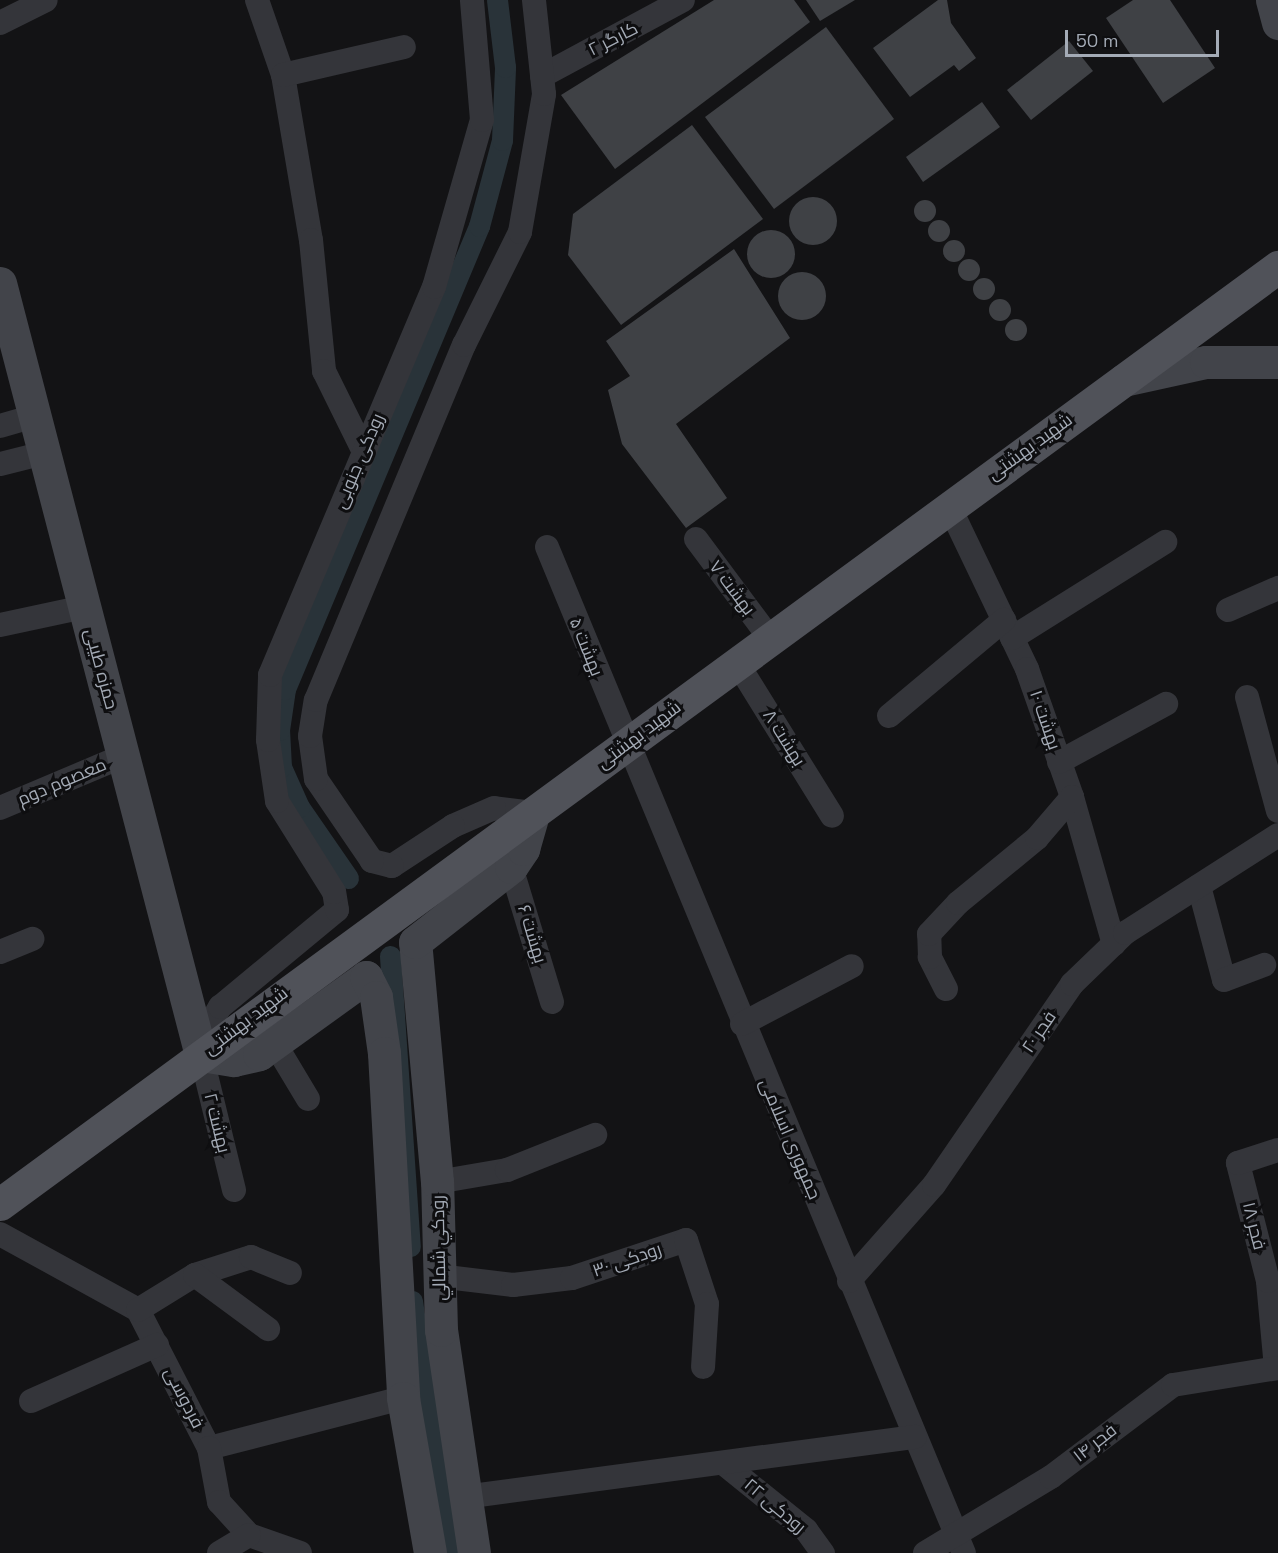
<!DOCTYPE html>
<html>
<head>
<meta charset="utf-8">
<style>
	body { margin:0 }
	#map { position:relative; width:1278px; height:1553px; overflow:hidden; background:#131315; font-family:"Space Grotesk",Cairo,sans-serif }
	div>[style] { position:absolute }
	.canal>* { height:21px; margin:-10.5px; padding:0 10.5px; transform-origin:10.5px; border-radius:10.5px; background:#293339 }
	.building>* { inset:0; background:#3f4145 }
	.round { border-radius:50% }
	.street>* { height:24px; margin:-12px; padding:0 12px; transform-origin:12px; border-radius:12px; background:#34353a }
	.secondary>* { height:33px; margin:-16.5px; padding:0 16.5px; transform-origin:16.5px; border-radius:16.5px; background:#42444a }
	.primary>* { height:33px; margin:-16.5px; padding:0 16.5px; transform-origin:16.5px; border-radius:16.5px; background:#505259 }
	span { translate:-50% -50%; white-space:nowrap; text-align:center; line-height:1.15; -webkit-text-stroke:6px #0e0e10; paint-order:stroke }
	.street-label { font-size:18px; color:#a4abb6 }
	.scale { position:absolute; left:1065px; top:30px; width:154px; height:27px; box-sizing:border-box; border:3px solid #a4abb6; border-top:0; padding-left:8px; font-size:18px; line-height:21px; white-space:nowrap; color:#a4abb6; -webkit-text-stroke:4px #0e0e10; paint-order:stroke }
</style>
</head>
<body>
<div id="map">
	<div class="canal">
		<i style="left:348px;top:878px;width:86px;rotate:-124.6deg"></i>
		<i style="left:299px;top:807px;width:44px;rotate:-114.2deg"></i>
		<i style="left:281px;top:767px;width:37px;rotate:-93deg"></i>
		<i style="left:279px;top:730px;width:41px;rotate:-81.7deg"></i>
		<i style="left:285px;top:689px;width:502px;rotate:-67.27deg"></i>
		<i style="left:479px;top:226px;width:89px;rotate:-75deg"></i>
		<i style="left:502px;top:140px;width:73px;rotate:-87.6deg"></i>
		<i style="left:505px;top:67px;width:67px;rotate:-96.8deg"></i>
		<i style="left:390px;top:956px;width:291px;rotate:86.1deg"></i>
		<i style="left:412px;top:1301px;width:255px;rotate:81.6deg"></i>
	</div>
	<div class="building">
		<i style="clip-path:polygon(714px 0,794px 0,810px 22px,615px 169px,561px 95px)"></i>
		<i style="clip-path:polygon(806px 0,855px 0,820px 21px)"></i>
		<i style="clip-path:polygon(938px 0,947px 0,951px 23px,976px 58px,959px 71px,954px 65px,910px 97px,873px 48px)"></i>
		<i style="clip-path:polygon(1133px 0,1170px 0,1215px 68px,1163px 103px,1106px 18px)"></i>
		<i style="clip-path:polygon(826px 27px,894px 119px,774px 209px,705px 117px)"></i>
		<i style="clip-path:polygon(1069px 41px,1093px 71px,1031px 120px,1007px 90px)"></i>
		<i style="clip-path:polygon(982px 102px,1000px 127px,923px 182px,906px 157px)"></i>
		<i style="clip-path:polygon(692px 125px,763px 219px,621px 325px,568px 255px,573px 214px)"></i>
		<i class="round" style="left:789px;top:197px;width:48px;height:48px"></i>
		<i class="round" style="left:914px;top:200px;width:22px;height:22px"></i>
		<i class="round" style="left:928px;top:220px;width:22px;height:22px"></i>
		<i class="round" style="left:747px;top:230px;width:48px;height:48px"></i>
		<i class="round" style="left:943px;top:240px;width:22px;height:22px"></i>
		<i style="clip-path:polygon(734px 249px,790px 338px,676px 424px,727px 498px,686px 528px,622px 444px,608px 390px,630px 376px,606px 341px)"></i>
		<i class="round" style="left:958px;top:259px;width:22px;height:22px"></i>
		<i class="round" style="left:778px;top:272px;width:48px;height:48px"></i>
		<i class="round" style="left:973px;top:278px;width:22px;height:22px"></i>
		<i class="round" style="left:989px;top:299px;width:22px;height:22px"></i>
		<i class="round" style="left:1005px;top:319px;width:22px;height:22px"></i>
	</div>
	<div class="street">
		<i style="left:257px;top:0;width:79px;rotate:70.9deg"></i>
		<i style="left:283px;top:75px;width:167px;rotate:80.4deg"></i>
		<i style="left:311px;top:240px;width:132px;rotate:84.3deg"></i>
		<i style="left:324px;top:371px;width:88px;rotate:63.7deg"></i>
		<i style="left:0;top:23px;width:51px;rotate:-26.6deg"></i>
		<i style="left:283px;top:75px;width:124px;rotate:-13deg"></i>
		<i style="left:542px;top:76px;width:160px;rotate:-28.3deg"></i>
		<i style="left:0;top:426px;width:36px;rotate:-16deg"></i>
		<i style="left:0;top:464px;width:45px;rotate:-14deg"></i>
		<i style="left:949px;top:506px;width:181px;rotate:64.4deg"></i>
		<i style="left:1027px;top:669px;width:136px;rotate:70.6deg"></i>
		<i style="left:1072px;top:797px;width:153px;rotate:74.1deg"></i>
		<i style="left:696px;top:539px;width:122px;rotate:53.3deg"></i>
		<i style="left:547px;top:547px;width:1089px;rotate:67.49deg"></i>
		<i style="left:1228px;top:610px;width:55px;rotate:-23.7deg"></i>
		<i style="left:0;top:625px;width:86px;rotate:-12.1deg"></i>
		<i style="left:1012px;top:638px;width:181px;rotate:-32.1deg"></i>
		<i style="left:736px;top:661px;width:182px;rotate:58.2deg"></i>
		<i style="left:1247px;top:697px;width:118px;rotate:74.8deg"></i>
		<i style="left:889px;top:716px;width:150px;rotate:-39.9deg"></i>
		<i style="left:1059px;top:762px;width:122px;rotate:-28.5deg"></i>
		<i style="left:0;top:808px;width:134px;rotate:-22.9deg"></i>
		<i style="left:533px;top:813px;width:39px;rotate:-173deg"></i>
		<i style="left:494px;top:808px;width:45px;rotate:156.3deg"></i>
		<i style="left:453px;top:826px;width:73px;rotate:146.7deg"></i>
		<i style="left:392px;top:866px;width:21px;rotate:-166deg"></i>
		<i style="left:372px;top:861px;width:99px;rotate:-124.3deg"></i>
		<i style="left:316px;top:779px;width:43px;rotate:-97.9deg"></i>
		<i style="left:310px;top:736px;width:36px;rotate:-81deg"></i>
		<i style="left:316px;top:700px;width:385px;rotate:-67.4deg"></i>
		<i style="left:464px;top:345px;width:126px;rotate:-63.6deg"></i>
		<i style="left:520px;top:232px;width:140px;rotate:-80.1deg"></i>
		<i style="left:544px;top:94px;width:95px;rotate:-96.1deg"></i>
		<i style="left:511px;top:867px;width:141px;rotate:73.1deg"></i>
		<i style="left:1199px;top:886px;width:97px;rotate:75.1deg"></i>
		<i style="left:1224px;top:980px;width:43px;rotate:-20.6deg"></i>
		<i style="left:0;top:952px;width:35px;rotate:-22deg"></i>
		<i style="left:946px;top:989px;width:36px;rotate:-117deg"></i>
		<i style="left:930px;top:957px;width:23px;rotate:-92deg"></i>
		<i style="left:929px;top:934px;width:42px;rotate:-46.9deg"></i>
		<i style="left:958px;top:903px;width:102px;rotate:-39.4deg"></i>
		<i style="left:1037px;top:838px;width:54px;rotate:-49.5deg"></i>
		<i style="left:742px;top:1024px;width:124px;rotate:-27.8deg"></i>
		<i style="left:275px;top:1044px;width:64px;rotate:59deg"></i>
		<i style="left:437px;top:1182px;width:71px;rotate:-9.7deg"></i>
		<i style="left:507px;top:1170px;width:95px;rotate:-21.7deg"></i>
		<i style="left:234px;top:1190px;width:139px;rotate:-103.7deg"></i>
		<i style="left:201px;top:1055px;width:32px;rotate:-74deg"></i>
		<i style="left:210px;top:1024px;width:20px;rotate:-60deg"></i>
		<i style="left:220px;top:1007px;width:152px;rotate:-39.7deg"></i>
		<i style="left:337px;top:910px;width:18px;rotate:-99deg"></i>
		<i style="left:334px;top:892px;width:107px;rotate:-122.1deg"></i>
		<i style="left:277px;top:801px;width:62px;rotate:-98.4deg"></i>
		<i style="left:268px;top:740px;width:65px;rotate:-88.2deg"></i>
		<i style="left:270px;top:675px;width:421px;rotate:-67.1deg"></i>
		<i style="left:434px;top:287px;width:174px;rotate:-74deg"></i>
		<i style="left:482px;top:120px;width:120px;rotate:-94.8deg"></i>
		<i style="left:0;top:1234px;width:158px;rotate:28.8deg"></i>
		<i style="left:138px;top:1310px;width:155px;rotate:62.8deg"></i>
		<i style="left:209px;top:1448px;width:200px;rotate:-14.5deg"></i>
		<i style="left:195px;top:1275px;width:59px;rotate:-17.8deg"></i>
		<i style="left:251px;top:1257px;width:42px;rotate:22.3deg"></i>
		<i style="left:438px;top:1276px;width:76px;rotate:6.8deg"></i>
		<i style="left:513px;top:1285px;width:59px;rotate:-6.8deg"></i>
		<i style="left:572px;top:1278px;width:120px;rotate:-18.4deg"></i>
		<i style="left:686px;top:1240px;width:67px;rotate:71.8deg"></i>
		<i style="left:707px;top:1304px;width:63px;rotate:93.6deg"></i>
		<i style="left:849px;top:1281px;width:128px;rotate:-48.5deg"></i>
		<i style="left:934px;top:1185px;width:244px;rotate:-55.5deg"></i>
		<i style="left:1072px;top:984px;width:74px;rotate:-43.9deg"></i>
		<i style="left:1125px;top:933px;width:182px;rotate:-32.6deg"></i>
		<i style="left:138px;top:1310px;width:67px;rotate:-31.6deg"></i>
		<i style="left:195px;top:1275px;width:91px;rotate:36.5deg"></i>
		<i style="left:1276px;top:1368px;width:87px;rotate:-95.3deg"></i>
		<i style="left:1268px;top:1281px;width:122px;rotate:-104.3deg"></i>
		<i style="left:1238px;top:1163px;width:42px;rotate:-18deg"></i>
		<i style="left:31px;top:1401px;width:138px;rotate:-24deg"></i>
		<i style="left:209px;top:1448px;width:55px;rotate:79.5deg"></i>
		<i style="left:219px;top:1502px;width:45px;rotate:47.7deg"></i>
		<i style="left:249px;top:1535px;width:54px;rotate:19.4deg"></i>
		<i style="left:723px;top:1463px;width:107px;rotate:38.9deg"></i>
		<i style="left:806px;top:1530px;width:29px;rotate:54deg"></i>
		<i style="left:464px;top:1497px;width:455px;rotate:-7.6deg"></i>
		<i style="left:219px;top:1553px;width:35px;rotate:-31deg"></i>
		<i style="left:925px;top:1553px;width:147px;rotate:-31.1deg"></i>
		<i style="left:1051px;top:1477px;width:153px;rotate:-37deg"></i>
		<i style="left:1173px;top:1385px;width:106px;rotate:-9.2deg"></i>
	</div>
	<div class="secondary">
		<i style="left:1272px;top:0;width:24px;rotate:75deg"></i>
		<i style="left:0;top:283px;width:798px;rotate:75.41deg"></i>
		<i style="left:201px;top:1055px;width:33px;rotate:9deg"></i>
		<i style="left:234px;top:1060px;width:26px;rotate:-13deg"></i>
		<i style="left:259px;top:1054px;width:132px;rotate:-35.7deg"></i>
		<i style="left:366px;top:977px;width:22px;rotate:63deg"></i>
		<i style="left:376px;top:997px;width:57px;rotate:81.9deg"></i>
		<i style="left:384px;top:1053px;width:346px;rotate:86.8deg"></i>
		<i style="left:403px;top:1398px;width:157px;rotate:80.1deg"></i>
		<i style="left:1124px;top:380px;width:84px;rotate:-12.4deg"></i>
		<i style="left:1206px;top:362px;width:72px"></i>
		<i style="left:474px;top:1553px;width:225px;rotate:-98.4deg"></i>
		<i style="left:441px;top:1330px;width:148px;rotate:-91.5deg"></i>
		<i style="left:437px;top:1182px;width:241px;rotate:-95.2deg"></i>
		<i style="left:415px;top:942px;width:122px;rotate:-38deg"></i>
		<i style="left:511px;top:867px;width:22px;rotate:-56deg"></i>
		<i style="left:523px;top:849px;width:37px;rotate:-74deg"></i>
	</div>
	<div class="primary">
		<i style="left:0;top:1204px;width:1585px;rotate:-36.25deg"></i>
	</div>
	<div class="street-label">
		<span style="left:613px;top:39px;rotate:-27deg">کارگر ۲</span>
		<span style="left:1030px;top:447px;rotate:-36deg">شهید بهشتی</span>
		<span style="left:359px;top:461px;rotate:-67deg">رودکی جنوبی</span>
		<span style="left:732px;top:588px;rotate:53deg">بهشت ۷</span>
		<span style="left:586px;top:647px;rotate:68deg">بهشت ۵</span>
		<span style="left:101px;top:669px;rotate:75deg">حمزه طیبی</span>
		<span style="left:1045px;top:720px;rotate:71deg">بهشت ۱۰</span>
		<span style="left:639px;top:735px;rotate:-37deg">شهید بهشتی</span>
		<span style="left:784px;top:738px;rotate:58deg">بهشت ۸</span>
		<span style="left:62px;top:782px;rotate:-23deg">معصوم دوم</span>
		<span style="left:532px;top:934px;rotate:73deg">بهشت ۶</span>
		<span style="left:246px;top:1021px;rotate:-37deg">شهید بهشتی</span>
		<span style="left:1039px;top:1032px;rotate:-56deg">فجر ۲۰</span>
		<span style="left:217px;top:1123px;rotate:76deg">بهشت ۲</span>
		<span style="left:790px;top:1139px;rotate:67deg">جمهوری اسلامی</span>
		<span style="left:1254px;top:1226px;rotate:76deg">فجر ۱۸</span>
		<span style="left:439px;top:1248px;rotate:-91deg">رودکي شمالي</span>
		<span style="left:627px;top:1260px;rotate:-19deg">رودکی ۳۰</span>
		<span style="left:184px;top:1398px;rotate:63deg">فردوسی</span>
		<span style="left:1095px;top:1443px;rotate:-38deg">فجر ۱۴</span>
		<span style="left:775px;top:1506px;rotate:40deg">رودکی ۲۲</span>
	</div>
	<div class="scale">50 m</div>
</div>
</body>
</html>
